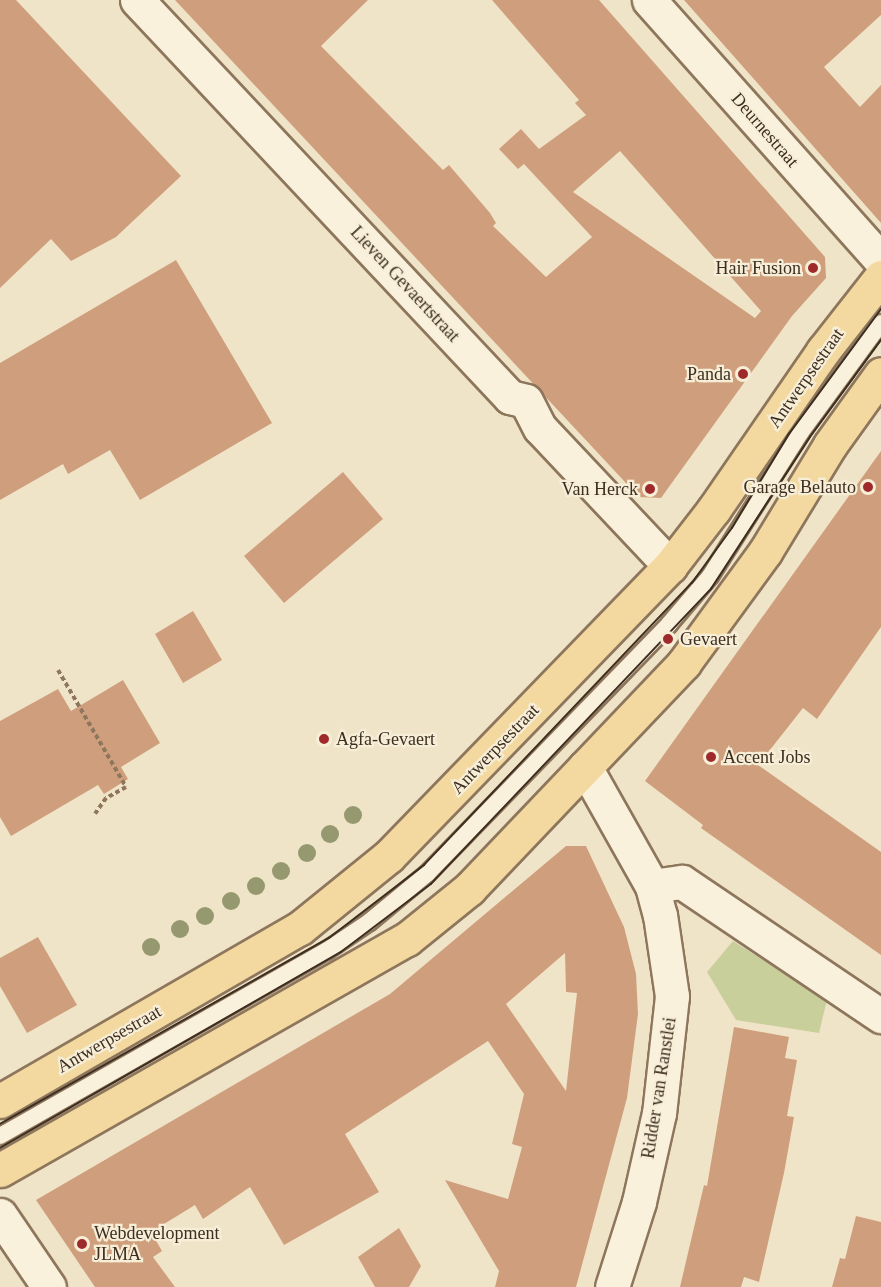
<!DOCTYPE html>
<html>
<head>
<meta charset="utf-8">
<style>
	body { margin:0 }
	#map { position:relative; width:881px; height:1287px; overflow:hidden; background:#f0e4c8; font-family:"Times New Roman",serif }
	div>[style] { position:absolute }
	.green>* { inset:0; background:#c9cf9b }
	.building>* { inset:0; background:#cf9f7d }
	.path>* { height:4px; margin-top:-2px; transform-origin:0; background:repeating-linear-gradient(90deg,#8d765c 0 4.5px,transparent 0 7.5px) }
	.roads { filter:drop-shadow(2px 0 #8d765c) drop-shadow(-2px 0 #8d765c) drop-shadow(0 2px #8d765c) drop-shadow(0 -2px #8d765c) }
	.lane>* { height:16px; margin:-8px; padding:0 8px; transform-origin:8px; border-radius:8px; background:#faf1dc }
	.street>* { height:33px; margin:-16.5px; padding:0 16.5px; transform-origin:16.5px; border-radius:16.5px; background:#faf1dc }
	.primary>* { height:33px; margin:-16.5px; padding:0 16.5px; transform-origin:16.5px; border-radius:16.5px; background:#f3d9a0 }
	.tram>* { height:1.5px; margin:-0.75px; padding:0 0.75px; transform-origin:0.75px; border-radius:0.75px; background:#3d2e20 }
	.trees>* { width:18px; height:18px; margin:-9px; border-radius:50%; background:#96986f }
	.dots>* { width:16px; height:16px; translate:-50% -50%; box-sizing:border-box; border:3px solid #f7eed8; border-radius:50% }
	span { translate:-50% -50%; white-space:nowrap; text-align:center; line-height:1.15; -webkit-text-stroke:4.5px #f7eed8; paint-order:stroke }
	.street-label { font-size:18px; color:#3d2e20 }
	.poi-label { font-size:18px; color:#3d2e20 }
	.right { translate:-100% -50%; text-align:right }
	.left { translate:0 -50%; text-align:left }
</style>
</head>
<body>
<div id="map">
	<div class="green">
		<i style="clip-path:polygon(733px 941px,827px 1000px,819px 1033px,736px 1020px,707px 972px)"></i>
	</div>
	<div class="building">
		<i style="clip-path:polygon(0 0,16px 0,181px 176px,116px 237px,71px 261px,51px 239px,0 288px)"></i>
		<i style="clip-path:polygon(evenodd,175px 0,368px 0,321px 46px,443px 170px,449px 165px,490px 213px,496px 223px,493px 226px,546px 277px,592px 237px,524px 164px,518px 169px,499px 149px,521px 129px,539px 149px,586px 115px,575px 103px,579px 100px,492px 0,599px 0,825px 257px,826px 278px,792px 316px,661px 498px,639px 497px,175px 0,620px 151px,761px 311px,755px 318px,573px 192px,620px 151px)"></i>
		<i style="clip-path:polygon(684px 0,881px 0,881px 15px,824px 67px,860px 107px,881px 85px,881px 223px)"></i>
		<i style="clip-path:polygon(176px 260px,272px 423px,140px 500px,110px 450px,68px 474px,63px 464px,0 500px,0 363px)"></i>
		<i style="clip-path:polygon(881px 451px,881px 627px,817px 719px,803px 708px,758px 765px,881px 852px,881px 955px,701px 828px,703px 825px,645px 781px)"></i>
		<i style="clip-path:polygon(343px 472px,383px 519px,284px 603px,244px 556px)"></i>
		<i style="clip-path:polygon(193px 611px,222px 660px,183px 683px,155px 634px)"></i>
		<i style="clip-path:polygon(123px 680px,160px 743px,121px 767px,128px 779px,104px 794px,98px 785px,11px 836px,0 817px,0 721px,58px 689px,71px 711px)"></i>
		<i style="clip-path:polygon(evenodd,566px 846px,586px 846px,624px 927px,636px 974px,638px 1014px,627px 1098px,576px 1287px,495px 1287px,499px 1271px,445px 1180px,508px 1199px,522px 1147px,512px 1144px,524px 1094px,488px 1041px,345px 1134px,379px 1192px,284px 1245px,250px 1187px,203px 1219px,195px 1205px,151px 1232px,162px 1251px,153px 1257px,175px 1287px,95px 1287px,36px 1200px,390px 994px,566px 846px,565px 953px,566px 992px,577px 993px,566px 1091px,506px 1004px,565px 953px)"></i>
		<i style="clip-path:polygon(38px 937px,77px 1005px,27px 1033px,0 986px,0 958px)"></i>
		<i style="clip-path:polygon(734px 1027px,789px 1037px,785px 1058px,797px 1060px,787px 1116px,794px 1117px,784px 1173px,759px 1282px,744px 1277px,741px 1287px,680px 1287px,704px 1185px,707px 1186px)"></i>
		<i style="clip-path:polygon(856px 1216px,881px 1222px,881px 1287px,832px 1287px,840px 1258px,845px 1259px)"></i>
		<i style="clip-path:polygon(399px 1228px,421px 1266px,409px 1287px,375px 1287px,358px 1257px)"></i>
	</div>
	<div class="path">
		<i style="left:58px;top:670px;width:135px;rotate:59.8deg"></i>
		<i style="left:126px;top:787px;width:23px;rotate:151deg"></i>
		<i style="left:106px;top:798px;width:19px;rotate:125deg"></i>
	</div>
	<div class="roads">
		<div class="lane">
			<i style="left:0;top:1136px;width:375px;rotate:-29.6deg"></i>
			<i style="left:326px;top:951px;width:52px;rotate:-34deg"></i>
			<i style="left:369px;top:922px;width:75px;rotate:-39.6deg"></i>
			<i style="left:427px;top:874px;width:348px;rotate:-45.9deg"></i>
			<i style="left:669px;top:624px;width:63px;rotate:-49.5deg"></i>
			<i style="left:710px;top:576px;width:170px;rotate:-57.7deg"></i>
			<i style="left:801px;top:432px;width:135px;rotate:-53.7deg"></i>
		</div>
		<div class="street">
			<i style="left:137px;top:0;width:545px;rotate:46.79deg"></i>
			<i style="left:510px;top:397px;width:16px;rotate:14deg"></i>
			<i style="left:526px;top:401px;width:30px;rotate:63deg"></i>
			<i style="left:540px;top:428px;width:190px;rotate:46.7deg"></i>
			<i style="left:649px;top:0;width:348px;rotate:48.3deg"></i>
			<i style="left:585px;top:767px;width:137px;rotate:60.6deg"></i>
			<i style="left:652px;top:886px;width:30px;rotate:75deg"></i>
			<i style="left:660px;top:915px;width:82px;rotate:81.6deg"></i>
			<i style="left:672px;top:996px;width:118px;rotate:96.3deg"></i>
			<i style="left:659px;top:1113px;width:91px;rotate:102.7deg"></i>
			<i style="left:639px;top:1202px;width:89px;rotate:107.6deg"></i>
			<i style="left:652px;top:886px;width:30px;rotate:-8deg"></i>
			<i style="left:682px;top:882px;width:240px;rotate:34deg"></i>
			<i style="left:0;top:1215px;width:87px;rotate:55.8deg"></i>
		</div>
		<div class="primary">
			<i style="left:0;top:1101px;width:346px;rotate:-30deg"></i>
			<i style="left:300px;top:928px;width:114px;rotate:-39deg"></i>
			<i style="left:389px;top:856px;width:404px;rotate:-45.9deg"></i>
			<i style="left:670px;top:566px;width:72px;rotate:-52.3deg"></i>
			<i style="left:714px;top:509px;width:192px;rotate:-55.4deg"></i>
			<i style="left:823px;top:351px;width:94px;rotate:-51.9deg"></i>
			<i style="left:0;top:1170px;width:468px;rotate:-29.6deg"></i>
			<i style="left:407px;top:939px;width:80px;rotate:-38.9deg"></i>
			<i style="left:469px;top:889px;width:312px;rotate:-46.4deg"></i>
			<i style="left:684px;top:663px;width:137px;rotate:-53.9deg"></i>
			<i style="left:765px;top:552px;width:125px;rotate:-58.7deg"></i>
			<i style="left:830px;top:445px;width:87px;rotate:-54.3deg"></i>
		</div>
	</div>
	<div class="tram">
		<i style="left:0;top:1124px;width:378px;rotate:-29.5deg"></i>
		<i style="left:329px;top:938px;width:120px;rotate:-37.5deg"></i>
		<i style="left:424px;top:865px;width:389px;rotate:-46.5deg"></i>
		<i style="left:692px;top:583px;width:68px;rotate:-54deg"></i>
		<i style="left:732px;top:528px;width:110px;rotate:-58.8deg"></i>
		<i style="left:789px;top:434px;width:155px;rotate:-53.6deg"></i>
		<i style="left:0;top:1148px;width:393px;rotate:-29.9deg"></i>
		<i style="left:341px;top:952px;width:113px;rotate:-37.1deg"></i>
		<i style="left:431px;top:884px;width:407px;rotate:-46.5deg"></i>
		<i style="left:711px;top:589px;width:181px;rotate:-56.9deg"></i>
		<i style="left:810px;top:437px;width:120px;rotate:-53.8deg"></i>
	</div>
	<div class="trees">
		<i style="left:353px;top:815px"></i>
		<i style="left:330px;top:834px"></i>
		<i style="left:307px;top:853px"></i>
		<i style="left:281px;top:871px"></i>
		<i style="left:256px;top:886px"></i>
		<i style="left:231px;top:901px"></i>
		<i style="left:205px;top:916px"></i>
		<i style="left:180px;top:929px"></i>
		<i style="left:151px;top:947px"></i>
	</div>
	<div class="dots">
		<i style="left:813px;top:268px;background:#9e2a2b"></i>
		<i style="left:743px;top:374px;background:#9e2a2b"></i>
		<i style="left:868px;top:487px;background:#9e2a2b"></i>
		<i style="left:650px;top:489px;background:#9e2a2b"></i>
		<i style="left:668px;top:639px;background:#9e2a2b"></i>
		<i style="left:324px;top:739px;background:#9e2a2b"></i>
		<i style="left:711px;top:757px;background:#9e2a2b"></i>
		<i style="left:82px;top:1244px;background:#9e2a2b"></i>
	</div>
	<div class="street-label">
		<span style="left:765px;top:130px;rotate:49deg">Deurnestraat</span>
		<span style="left:405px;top:284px;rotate:47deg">Lieven Gevaertstraat</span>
		<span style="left:806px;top:378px;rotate:-55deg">Antwerpsestraat</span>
		<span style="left:495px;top:749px;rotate:-46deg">Antwerpsestraat</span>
		<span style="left:109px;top:1039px;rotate:-30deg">Antwerpsestraat</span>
		<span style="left:659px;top:1088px;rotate:-81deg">Ridder van Ranstlei</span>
	</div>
	<div class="poi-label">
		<span class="right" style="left:801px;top:268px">Hair Fusion</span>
		<span class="right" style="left:731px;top:374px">Panda</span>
		<span class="right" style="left:856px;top:487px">Garage Belauto</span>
		<span class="right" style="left:638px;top:489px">Van Herck</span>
		<span class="left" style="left:680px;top:639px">Gevaert</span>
		<span class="left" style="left:336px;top:739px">Agfa-Gevaert</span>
		<span class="left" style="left:723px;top:757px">Accent Jobs</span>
		<span class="left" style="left:94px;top:1244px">Webdevelopment<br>JLMA</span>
	</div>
</div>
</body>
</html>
